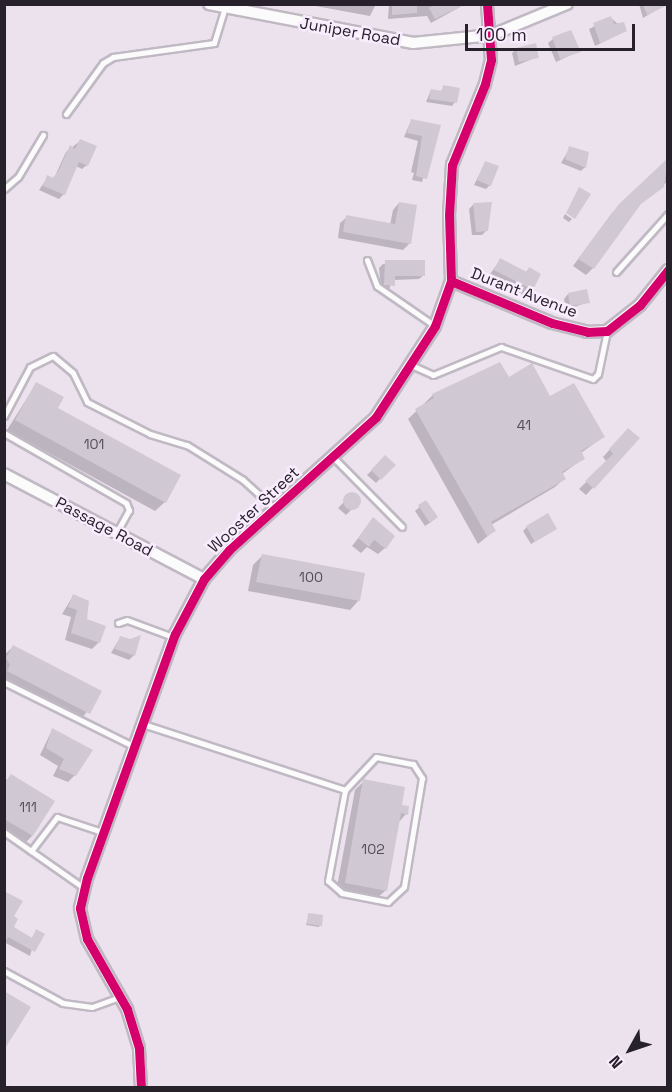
<!DOCTYPE html>
<html>
<head>
<meta charset="utf-8">
<style>
	body { margin:0 }
	#map { position:relative; width:672px; height:1092px; overflow:hidden; background:#ebe2ee; font-family:"Space Grotesk",sans-serif }
	div>[style] { position:absolute }
	.shadow>* { inset:0; background:#0003 }
	.building>* { inset:0; background:#d0c9d3 }
	.round { border-radius:50% }
	.roads { filter:drop-shadow(2px 0 #c0b9c3) drop-shadow(-2px 0 #c0b9c3) drop-shadow(0 2px #c0b9c3) drop-shadow(0 -2px #c0b9c3) }
	.lane>* { height:5px; margin:-2.5px; padding:0 2.5px; transform-origin:2.5px; border-radius:2.5px; background:#fcfbfc }
	.street>* { height:10px; margin:-5px; padding:0 5px; transform-origin:5px; border-radius:5px; background:#fcfbfc }
	.cycleway>* { height:9px; margin:-4.5px; padding:0 4.5px; transform-origin:4.5px; border-radius:4.5px; background:#d6006c }
	span { translate:-50% -50%; white-space:nowrap; text-align:center; line-height:1.15; -webkit-text-stroke:5px #f9ecfe; paint-order:stroke }
	.number-label { font-size:14px; color:#544e56 }
	.number-label span { -webkit-text-stroke-width:0 }
	.street-label { font-size:16px; color:#272129 }
	.frame { position:absolute; inset:0; border:6px solid #272129; pointer-events:none }
	.north { position:absolute; left:600px; top:1020px; width:60px; height:60px; -webkit-text-stroke:4px #f9ecfe; paint-order:stroke; rotate:230deg; font-size:16px; font-weight:700; line-height:24px; text-align:center; color:#272129 }
	.north::after { content:''; display:block; margin:auto; width:21px; height:27px; background:#272129; clip-path:polygon(50% 0,100% 100%,50% 72%,0 100%) }
	.scale { position:absolute; left:465px; top:24px; width:170px; height:27px; box-sizing:border-box; border:3px solid #272129; border-top:0; padding-left:8px; font-size:18px; line-height:21px; white-space:nowrap; color:#272129; -webkit-text-stroke:4px #f9ecfe; paint-order:stroke }
</style>
</head>
<body>
<div id="map">
	<div class="shadow">
		<i style="clip-path:polygon(376px 4px,370px 16px,310px 5px,310px 4px)"></i>
		<i style="clip-path:polygon(433px 4px,433px 8px,460px 7px,431px 23px,427px 16px,388px 19px,389px 4px)"></i>
		<i style="clip-path:polygon(639px 4px,663px 4px,663px 6px,643px 18px)"></i>
		<i style="clip-path:polygon(611px 18px,626px 31px,595px 46px,589px 29px)"></i>
		<i style="clip-path:polygon(553px 39px,579px 51px,556px 62px,548px 43px)"></i>
		<i style="clip-path:polygon(517px 49px,537px 57px,515px 66px,512px 53px)"></i>
		<i style="clip-path:polygon(444px 87px,455px 102px,452px 106px,426px 102px,431px 90px,440px 92px)"></i>
		<i style="clip-path:polygon(411px 121px,440px 126px,422px 182px,412px 180px,414px 173px,411px 172px,418px 141px,404px 137px)"></i>
		<i style="clip-path:polygon(80px 141px,87px 165px,82px 169px,76px 166px,63px 195px,59px 199px,39px 190px,48px 177px,52px 179px,55px 176px,66px 152px)"></i>
		<i style="clip-path:polygon(570px 148px,585px 167px,581px 171px,561px 163px)"></i>
		<i style="clip-path:polygon(668px 160px,668px 181px,638px 206px,593px 268px,586px 275px,573px 266px,612px 213px)"></i>
		<i style="clip-path:polygon(485px 163px,490px 185px,486px 189px,474px 185px)"></i>
		<i style="clip-path:polygon(399px 203px,410px 243px,403px 250px,338px 238px,340px 223px,347px 217px,390px 225px,393px 210px)"></i>
		<i style="clip-path:polygon(474px 204px,487px 230px,482px 235px,472px 235px,469px 209px)"></i>
		<i style="clip-path:polygon(565px 214px,572px 219px,569px 222px,563px 218px)"></i>
		<i style="clip-path:polygon(500px 260px,525px 273px,529px 269px,532px 289px,525px 296px,488px 277px)"></i>
		<i style="clip-path:polygon(423px 262px,424px 275px,419px 279px,393px 280px,389px 289px,381px 289px,379px 268px,383px 264px)"></i>
		<i style="clip-path:polygon(568px 294px,588px 302px,566px 310px,564px 299px)"></i>
		<i style="clip-path:polygon(508px 379px,550px 398px,603px 437px,581px 453px,584px 458px,562px 474px,564px 479px,555px 487px,491px 525px,494px 531px,478px 544px,408px 419px,433px 395px)"></i>
		<i style="clip-path:polygon(36px 384px,55px 409px,165px 502px,155px 511px,7px 430px)"></i>
		<i style="clip-path:polygon(621px 437px,638px 438px,586px 495px,579px 489px,607px 462px,603px 457px)"></i>
		<i style="clip-path:polygon(385px 457px,393px 465px,376px 483px,367px 475px)"></i>
		<i style="clip-path:polygon(353px 493px,361px 500px,346px 515px,338px 508px)"></i>
		<i style="clip-path:polygon(425px 502px,431px 522px,425px 526px,415px 511px)"></i>
		<i style="clip-path:polygon(373px 519px,385px 548px,378px 554px,367px 547px,361px 553px,352px 546px)"></i>
		<i style="clip-path:polygon(527px 527px,555px 529px,531px 544px,523px 531px)"></i>
		<i style="clip-path:polygon(262px 556px,359px 600px,350px 610px,248px 591px,253px 565px)"></i>
		<i style="clip-path:polygon(73px 596px,99px 642px,92px 649px,65px 640px,71px 617px,62px 614px)"></i>
		<i style="clip-path:polygon(120px 638px,134px 655px,129px 660px,111px 653px)"></i>
		<i style="clip-path:polygon(13px 647px,100px 692px,79px 723px,4px 684px,4px 655px)"></i>
		<i style="clip-path:polygon(52px 730px,75px 775px,68px 782px,53px 776px,58px 766px,40px 755px)"></i>
		<i style="clip-path:polygon(11px 776px,32px 836px,23px 845px,4px 834px,4px 782px)"></i>
		<i style="clip-path:polygon(364px 781px,406px 814px,398px 823px,386px 890px,376px 899px,336px 892px,355px 790px)"></i>
		<i style="clip-path:polygon(309px 915px,320px 925px,319px 927px,306px 925px)"></i>
		<i style="clip-path:polygon(12px 928px,31px 939px,37px 931px,30px 956px,4px 942px)"></i>
	</div>
	<div class="building">
		<i style="clip-path:polygon(392px 4px,417px 4px,417px 13px,392px 15px)"></i>
		<i style="clip-path:polygon(436px 4px,466px 4px,435px 19px,429px 8px)"></i>
		<i style="clip-path:polygon(643px 4px,668px 4px,668px 5px,647px 15px)"></i>
		<i style="clip-path:polygon(611px 16px,614px 24px,624px 22px,627px 31px,600px 43px,593px 23px)"></i>
		<i style="clip-path:polygon(571px 30px,581px 52px,560px 59px,552px 37px)"></i>
		<i style="clip-path:polygon(536px 43px,539px 58px,519px 62px,516px 48px)"></i>
		<i style="clip-path:polygon(443px 85px,460px 88px,457px 103px,429px 99px,431px 89px,442px 91px)"></i>
		<i style="clip-path:polygon(411px 119px,441px 125px,427px 179px,416px 176px,422px 136px,407px 133px)"></i>
		<i style="clip-path:polygon(80px 139px,97px 146px,88px 166px,79px 162px,65px 195px,43px 186px,47px 175px,53px 178px,59px 170px,70px 145px,75px 149px)"></i>
		<i style="clip-path:polygon(569px 146px,589px 152px,586px 168px,565px 159px)"></i>
		<i style="clip-path:polygon(668px 158px,664px 187px,641px 204px,594px 269px,578px 259px,619px 204px)"></i>
		<i style="clip-path:polygon(485px 161px,499px 166px,491px 186px,477px 180px)"></i>
		<i style="clip-path:polygon(579px 187px,591px 194px,575px 219px,566px 213px)"></i>
		<i style="clip-path:polygon(399px 202px,417px 205px,411px 244px,343px 232px,346px 215px,395px 224px)"></i>
		<i style="clip-path:polygon(492px 202px,488px 231px,476px 232px,473px 203px)"></i>
		<i style="clip-path:polygon(500px 258px,527px 272px,529px 267px,541px 274px,533px 290px,494px 270px)"></i>
		<i style="clip-path:polygon(385px 260px,425px 260px,425px 276px,395px 276px,395px 286px,384px 285px)"></i>
		<i style="clip-path:polygon(587px 289px,590px 303px,570px 306px,568px 293px)"></i>
		<i style="clip-path:polygon(500px 362px,509px 377px,532px 363px,550px 396px,574px 383px,605px 437px,581px 451px,585px 459px,562px 472px,566px 479px,491px 522px,496px 531px,487px 536px,415px 409px,434px 398px,432px 394px)"></i>
		<i style="clip-path:polygon(36px 382px,64px 397px,58px 408px,181px 475px,166px 503px,15px 420px)"></i>
		<i style="clip-path:polygon(628px 428px,640px 438px,594px 489px,585px 481px,613px 454px,609px 449px)"></i>
		<i style="clip-path:polygon(385px 455px,396px 465px,381px 480px,371px 470px)"></i>
		<i class="round" style="left:343px;top:492px;width:18px;height:18px"></i>
		<i style="clip-path:polygon(426px 500px,438px 517px,430px 523px,418px 505px)"></i>
		<i style="clip-path:polygon(548px 513px,557px 529px,535px 542px,526px 526px)"></i>
		<i style="clip-path:polygon(373px 517px,395px 536px,386px 549px,374px 540px,369px 547px,358px 538px)"></i>
		<i style="clip-path:polygon(262px 554px,365px 573px,360px 601px,256px 582px)"></i>
		<i style="clip-path:polygon(73px 594px,89px 601px,87px 619px,106px 626px,100px 643px,71px 633px,77px 610px,68px 607px)"></i>
		<i style="clip-path:polygon(141px 635px,135px 656px,115px 649px,120px 636px,130px 639px)"></i>
		<i style="clip-path:polygon(13px 645px,102px 691px,90px 714px,7px 671px,10px 665px,6px 658px)"></i>
		<i style="clip-path:polygon(52px 728px,93px 750px,76px 776px,59px 769px,64px 759px,46px 748px)"></i>
		<i style="clip-path:polygon(11px 774px,55px 801px,33px 836px,4px 819px,4px 784px)"></i>
		<i style="clip-path:polygon(363px 779px,405px 787px,402px 805px,409px 806px,408px 815px,401px 813px,387px 891px,345px 883px)"></i>
		<i style="clip-path:polygon(4px 891px,23px 901px,14px 916px,18px 919px,14px 927px,32px 938px,36px 929px,45px 934px,35px 952px,8px 937px,4px 944px)"></i>
		<i style="clip-path:polygon(308px 913px,323px 915px,322px 926px,307px 924px)"></i>
		<i style="clip-path:polygon(4px 991px,31px 1007px,4px 1050px)"></i>
	</div>
	<div class="roads">
		<div class="lane">
			<i style="left:66px;top:114px;width:63px;rotate:-54deg"></i>
			<i style="left:103px;top:63px;width:12px;rotate:-31deg"></i>
			<i style="left:113px;top:57px;width:102px;rotate:-7.9deg"></i>
			<i style="left:214px;top:43px;width:37px;rotate:-73deg"></i>
			<i style="left:4px;top:189px;width:18px;rotate:-41deg"></i>
			<i style="left:18px;top:177px;width:49px;rotate:-59.2deg"></i>
			<i style="left:367px;top:260px;width:28px;rotate:69deg"></i>
			<i style="left:377px;top:286px;width:70px;rotate:34.6deg"></i>
			<i style="left:616px;top:272px;width:78px;rotate:-48.1deg"></i>
			<i style="left:411px;top:365px;width:24px;rotate:24deg"></i>
			<i style="left:433px;top:375px;width:74px;rotate:-22.4deg"></i>
			<i style="left:501px;top:347px;width:97px;rotate:19.2deg"></i>
			<i style="left:593px;top:379px;width:7px;rotate:-45deg"></i>
			<i style="left:598px;top:374px;width:44px;rotate:-78.2deg"></i>
			<i style="left:4px;top:416px;width:55px;rotate:-62deg"></i>
			<i style="left:30px;top:367px;width:25px;rotate:-26deg"></i>
			<i style="left:53px;top:356px;width:26px;rotate:40deg"></i>
			<i style="left:73px;top:373px;width:32px;rotate:64deg"></i>
			<i style="left:87px;top:402px;width:71px;rotate:26.9deg"></i>
			<i style="left:150px;top:434px;width:39px;rotate:17deg"></i>
			<i style="left:187px;top:445px;width:66px;rotate:32deg"></i>
			<i style="left:243px;top:480px;width:43px;rotate:42.2deg"></i>
			<i style="left:4px;top:433px;width:141px;rotate:29.8deg"></i>
			<i style="left:126px;top:503px;width:8px;rotate:67deg"></i>
			<i style="left:129px;top:510px;width:26px;rotate:119deg"></i>
			<i style="left:333px;top:457px;width:98px;rotate:45.4deg"></i>
			<i style="left:118px;top:623px;width:9px;rotate:-18deg"></i>
			<i style="left:127px;top:620px;width:49px;rotate:20.3deg"></i>
			<i style="left:4px;top:682px;width:146px;rotate:26.4deg"></i>
			<i style="left:143px;top:724px;width:213px;rotate:18.1deg"></i>
			<i style="left:345px;top:790px;width:45px;rotate:-46.8deg"></i>
			<i style="left:376px;top:757px;width:38px;rotate:11deg"></i>
			<i style="left:413px;top:764px;width:17px;rotate:57deg"></i>
			<i style="left:422px;top:778px;width:110px;rotate:99.4deg"></i>
			<i style="left:404px;top:887px;width:22px;rotate:137deg"></i>
			<i style="left:388px;top:902px;width:47px;rotate:-168.9deg"></i>
			<i style="left:342px;top:893px;width:18px;rotate:-139deg"></i>
			<i style="left:328px;top:881px;width:93px;rotate:-79.4deg"></i>
			<i style="left:4px;top:832px;width:98px;rotate:35deg"></i>
			<i style="left:31px;top:851px;width:43px;rotate:-52.6deg"></i>
			<i style="left:57px;top:817px;width:47px;rotate:18.4deg"></i>
			<i style="left:4px;top:971px;width:67px;rotate:28.5deg"></i>
			<i style="left:63px;top:1003px;width:29px;rotate:8deg"></i>
			<i style="left:92px;top:1007px;width:30px;rotate:-20deg"></i>
		</div>
		<div class="street">
			<i style="left:209px;top:4px;width:208px;rotate:10.8deg"></i>
			<i style="left:413px;top:43px;width:79px;rotate:-5.8deg"></i>
			<i style="left:492px;top:35px;width:81px;rotate:-22.5deg"></i>
			<i style="left:451px;top:281px;width:109px;rotate:22.6deg"></i>
			<i style="left:552px;top:323px;width:36px;rotate:14deg"></i>
			<i style="left:587px;top:332px;width:20px;rotate:-3deg"></i>
			<i style="left:607px;top:331px;width:42px;rotate:-38.2deg"></i>
			<i style="left:640px;top:305px;width:45px;rotate:-51.3deg"></i>
			<i style="left:4px;top:474px;width:226px;rotate:27.7deg"></i>
			<i style="left:141px;top:1088px;width:40px;rotate:-92.9deg"></i>
			<i style="left:139px;top:1048px;width:41px;rotate:-107.1deg"></i>
			<i style="left:127px;top:1009px;width:81px;rotate:-119.7deg"></i>
			<i style="left:87px;top:939px;width:32px;rotate:-103deg"></i>
			<i style="left:80px;top:908px;width:31px;rotate:-77deg"></i>
			<i style="left:87px;top:878px;width:259px;rotate:-70.2deg"></i>
			<i style="left:175px;top:634px;width:62px;rotate:-62.2deg"></i>
			<i style="left:204px;top:579px;width:38px;rotate:-49deg"></i>
			<i style="left:229px;top:550px;width:198px;rotate:-42.1deg"></i>
			<i style="left:376px;top:417px;width:108px;rotate:-57deg"></i>
			<i style="left:435px;top:326px;width:48px;rotate:-70.4deg"></i>
			<i style="left:451px;top:281px;width:66px;rotate:-91.7deg"></i>
			<i style="left:449px;top:215px;width:50px;rotate:-86.6deg"></i>
			<i style="left:452px;top:165px;width:87px;rotate:-67.8deg"></i>
			<i style="left:485px;top:84px;width:25px;rotate:-76deg"></i>
			<i style="left:491px;top:60px;width:56px;rotate:-94.1deg"></i>
		</div>
	</div>
	<div class="cycleway">
		<i style="left:451px;top:281px;width:109px;rotate:22.6deg"></i>
		<i style="left:552px;top:323px;width:36px;rotate:14deg"></i>
		<i style="left:587px;top:332px;width:20px;rotate:-3deg"></i>
		<i style="left:607px;top:331px;width:42px;rotate:-38.2deg"></i>
		<i style="left:640px;top:305px;width:45px;rotate:-51.3deg"></i>
		<i style="left:141px;top:1088px;width:40px;rotate:-92.9deg"></i>
		<i style="left:139px;top:1048px;width:41px;rotate:-107.1deg"></i>
		<i style="left:127px;top:1009px;width:81px;rotate:-119.7deg"></i>
		<i style="left:87px;top:939px;width:32px;rotate:-103deg"></i>
		<i style="left:80px;top:908px;width:31px;rotate:-77deg"></i>
		<i style="left:87px;top:878px;width:259px;rotate:-70.2deg"></i>
		<i style="left:175px;top:634px;width:62px;rotate:-62.2deg"></i>
		<i style="left:204px;top:579px;width:38px;rotate:-49deg"></i>
		<i style="left:229px;top:550px;width:198px;rotate:-42.1deg"></i>
		<i style="left:376px;top:417px;width:108px;rotate:-57deg"></i>
		<i style="left:435px;top:326px;width:48px;rotate:-70.4deg"></i>
		<i style="left:451px;top:281px;width:66px;rotate:-91.7deg"></i>
		<i style="left:449px;top:215px;width:50px;rotate:-86.6deg"></i>
		<i style="left:452px;top:165px;width:87px;rotate:-67.8deg"></i>
		<i style="left:485px;top:84px;width:25px;rotate:-76deg"></i>
		<i style="left:491px;top:60px;width:56px;rotate:-94.1deg"></i>
	</div>
	<div class="number-label">
		<span style="left:524px;top:425px">41</span>
		<span style="left:94px;top:444px">101</span>
		<span style="left:311px;top:577px">100</span>
		<span style="left:28px;top:807px">111</span>
		<span style="left:373px;top:849px">102</span>
	</div>
	<div class="street-label">
		<span style="left:350px;top:32px;rotate:10deg">Juniper Road</span>
		<span style="left:524px;top:293px;rotate:21deg">Durant Avenue</span>
		<span style="left:254px;top:510px;rotate:-43deg">Wooster Street</span>
		<span style="left:104px;top:527px;rotate:28deg">Passage Road</span>
	</div>
	<div class="frame"></div>
	<div class="north">N</div>
	<div class="scale">100 m</div>
</div>
</body>
</html>
